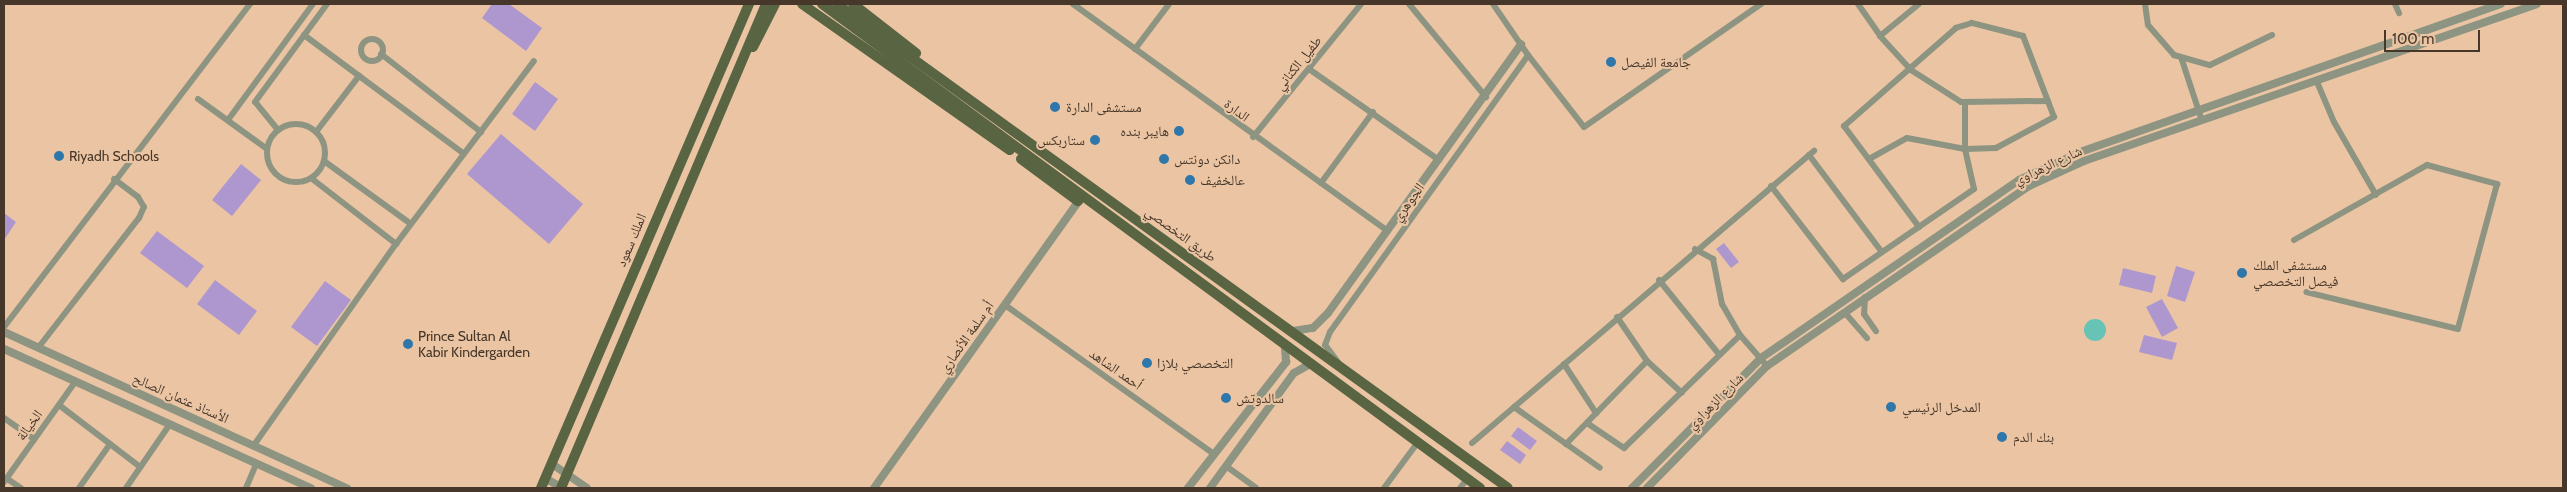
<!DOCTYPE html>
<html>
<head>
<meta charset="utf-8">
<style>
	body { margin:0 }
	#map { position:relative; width:2567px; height:492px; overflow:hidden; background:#ebc5a3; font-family:Cabin,"Noto Naskh Arabic",sans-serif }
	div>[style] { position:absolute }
	.green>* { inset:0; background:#ae96cf }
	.water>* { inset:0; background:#66c3b6 }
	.round { border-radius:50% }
	.minor>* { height:6px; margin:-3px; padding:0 3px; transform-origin:3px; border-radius:3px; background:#8d9481 }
	.minor>.ring { margin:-3px; padding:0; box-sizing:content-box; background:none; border:6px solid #8d9481; border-radius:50% }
	.tertiary>* { height:8px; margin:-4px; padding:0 4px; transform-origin:4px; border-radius:4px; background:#8d9481 }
	.primary>* { height:10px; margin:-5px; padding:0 5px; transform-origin:5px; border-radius:5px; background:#586442 }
	.dots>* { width:14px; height:14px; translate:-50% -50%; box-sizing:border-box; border:2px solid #ebc5a3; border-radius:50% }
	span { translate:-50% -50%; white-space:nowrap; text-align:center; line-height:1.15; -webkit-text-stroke:4px #ebc5a3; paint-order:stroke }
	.poi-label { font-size:14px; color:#47372a }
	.left { translate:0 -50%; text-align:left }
	.right { translate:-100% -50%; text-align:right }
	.street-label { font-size:14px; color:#47372a }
	.frame { position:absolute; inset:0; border:5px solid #47372a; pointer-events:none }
	.scale { position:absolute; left:2384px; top:30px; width:96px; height:22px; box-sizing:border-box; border:2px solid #47372a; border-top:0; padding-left:6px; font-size:15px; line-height:18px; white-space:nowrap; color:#47372a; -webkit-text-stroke:4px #ebc5a3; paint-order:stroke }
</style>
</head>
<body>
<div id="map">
	<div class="green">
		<i style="clip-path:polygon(492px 4px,509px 4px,542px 28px,526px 51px,482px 18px)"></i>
		<i style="clip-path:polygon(535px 82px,558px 99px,535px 131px,512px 114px)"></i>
		<i style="clip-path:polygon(501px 134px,583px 204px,549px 244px,467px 174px)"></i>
		<i style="clip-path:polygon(241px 164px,261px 180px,232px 216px,212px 200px)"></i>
		<i style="clip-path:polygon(4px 213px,16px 222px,4px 240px)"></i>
		<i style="clip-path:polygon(157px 231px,204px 266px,187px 288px,140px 253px)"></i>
		<i style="clip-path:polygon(1724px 243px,1739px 262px,1731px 268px,1716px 249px)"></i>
		<i style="clip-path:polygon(2176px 266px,2195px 272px,2185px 302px,2167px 296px)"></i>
		<i style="clip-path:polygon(2123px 268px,2156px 276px,2152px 293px,2119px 285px)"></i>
		<i style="clip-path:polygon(215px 280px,257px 311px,239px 335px,197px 304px)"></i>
		<i style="clip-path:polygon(325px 281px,351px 300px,317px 346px,291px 327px)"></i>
		<i style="clip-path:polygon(2162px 299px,2178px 328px,2162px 337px,2146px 307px)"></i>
		<i style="clip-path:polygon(2144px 335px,2177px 343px,2172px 360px,2139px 352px)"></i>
		<i style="clip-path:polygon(1518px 427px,1537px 441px,1530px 450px,1511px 436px)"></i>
		<i style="clip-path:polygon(1507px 441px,1526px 455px,1520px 464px,1500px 450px)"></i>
	</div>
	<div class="water">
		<i class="round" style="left:2084px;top:319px;width:22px;height:22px"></i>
	</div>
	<div class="minor">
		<i style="left:1073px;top:4px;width:388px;rotate:35.8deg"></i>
		<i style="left:1409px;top:4px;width:121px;rotate:50.4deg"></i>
		<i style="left:1858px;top:4px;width:39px;rotate:55deg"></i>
		<i style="left:1880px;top:36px;width:50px;rotate:-39.4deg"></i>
		<i style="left:2145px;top:4px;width:21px;rotate:82deg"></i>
		<i style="left:2148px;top:25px;width:40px;rotate:49deg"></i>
		<i style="left:2174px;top:55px;width:37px;rotate:16deg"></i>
		<i style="left:2210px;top:65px;width:69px;rotate:-25.8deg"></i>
		<i style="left:2395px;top:4px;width:10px;rotate:66deg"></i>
		<i style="left:304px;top:35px;width:199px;rotate:36.6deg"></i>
		<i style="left:1880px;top:36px;width:46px;rotate:47.6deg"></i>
		<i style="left:1911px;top:70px;width:59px;rotate:32.6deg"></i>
		<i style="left:1961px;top:102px;width:87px;rotate:-0.7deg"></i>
		<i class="ring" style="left:361px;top:39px;width:16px;height:16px"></i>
		<i style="left:1135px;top:49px;width:56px;rotate:-52.9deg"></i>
		<i style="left:381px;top:54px;width:127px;rotate:38deg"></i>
		<i style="left:1528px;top:55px;width:91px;rotate:52.1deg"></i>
		<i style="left:1584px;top:127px;width:216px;rotate:-34.8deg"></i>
		<i style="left:2181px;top:57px;width:67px;rotate:71.8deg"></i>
		<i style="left:1309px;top:69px;width:159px;rotate:35deg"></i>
		<i style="left:2317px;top:82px;width:43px;rotate:67deg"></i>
		<i style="left:2334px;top:122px;width:84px;rotate:60.1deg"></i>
		<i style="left:198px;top:99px;width:85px;rotate:35.9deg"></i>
		<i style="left:228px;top:120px;width:144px;rotate:-53.8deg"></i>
		<i class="ring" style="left:267px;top:124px;width:52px;height:52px"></i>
		<i style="left:278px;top:130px;width:36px;rotate:-129deg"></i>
		<i style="left:255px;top:102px;width:122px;rotate:-53.7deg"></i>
		<i style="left:316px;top:132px;width:71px;rotate:-52.5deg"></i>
		<i style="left:1253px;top:137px;width:171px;rotate:-50.9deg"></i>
		<i style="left:1809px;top:155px;width:120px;rotate:53.1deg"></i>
		<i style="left:1869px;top:159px;width:43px;rotate:-28.9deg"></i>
		<i style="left:1907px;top:138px;width:59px;rotate:10.7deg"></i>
		<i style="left:1965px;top:149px;width:31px;rotate:-2deg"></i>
		<i style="left:1996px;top:148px;width:66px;rotate:-28.1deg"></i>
		<i style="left:2054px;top:117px;width:87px;rotate:-110.9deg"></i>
		<i style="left:2023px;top:36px;width:53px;rotate:-165.7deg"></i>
		<i style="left:1972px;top:23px;width:17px;rotate:163deg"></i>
		<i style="left:1956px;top:28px;width:149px;rotate:138.8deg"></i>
		<i style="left:1844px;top:126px;width:126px;rotate:53.4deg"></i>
		<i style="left:324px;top:161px;width:107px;rotate:35.9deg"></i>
		<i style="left:311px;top:178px;width:108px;rotate:37.8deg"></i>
		<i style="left:1321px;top:183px;width:88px;rotate:-53.8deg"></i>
		<i style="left:1771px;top:186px;width:118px;rotate:52.3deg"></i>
		<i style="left:1843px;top:279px;width:159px;rotate:-34.5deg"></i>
		<i style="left:1974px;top:189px;width:41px;rotate:-102.7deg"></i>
		<i style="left:1965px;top:149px;width:47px;rotate:-90deg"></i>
		<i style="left:2294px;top:240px;width:153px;rotate:-29.4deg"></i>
		<i style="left:2427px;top:165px;width:73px;rotate:15.2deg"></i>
		<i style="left:2497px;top:184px;width:150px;rotate:105.1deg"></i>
		<i style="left:2458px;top:329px;width:156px;rotate:-166.3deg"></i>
		<i style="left:1695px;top:249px;width:21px;rotate:29deg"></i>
		<i style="left:1713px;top:259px;width:46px;rotate:78.7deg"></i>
		<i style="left:1722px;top:304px;width:36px;rotate:60deg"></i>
		<i style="left:1740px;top:335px;width:41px;rotate:48.9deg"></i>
		<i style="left:1659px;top:280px;width:94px;rotate:51.1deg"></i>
		<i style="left:1865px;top:297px;width:17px;rotate:93deg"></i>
		<i style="left:1864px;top:314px;width:21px;rotate:55deg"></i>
		<i style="left:1005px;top:305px;width:257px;rotate:35.5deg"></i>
		<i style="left:1840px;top:315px;width:6px;rotate:-9deg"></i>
		<i style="left:1846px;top:314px;width:32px;rotate:49deg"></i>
		<i style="left:1617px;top:317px;width:53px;rotate:55.7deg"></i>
		<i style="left:1647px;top:361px;width:47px;rotate:42.4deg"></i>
		<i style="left:4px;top:327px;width:406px;rotate:-52.7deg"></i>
		<i style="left:38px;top:348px;width:165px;rotate:-52.2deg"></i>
		<i style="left:139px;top:218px;width:12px;rotate:-66deg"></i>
		<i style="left:144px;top:207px;width:12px;rotate:-121deg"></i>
		<i style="left:138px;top:197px;width:30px;rotate:-143deg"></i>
		<i style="left:1338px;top:362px;width:21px;rotate:-127deg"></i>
		<i style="left:1325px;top:345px;width:14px;rotate:-69deg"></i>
		<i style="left:1330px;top:332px;width:340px;rotate:-54.4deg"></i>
		<i style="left:1528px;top:55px;width:62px;rotate:-124.5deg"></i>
		<i style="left:1564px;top:364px;width:59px;rotate:56.9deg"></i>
		<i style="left:59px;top:405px;width:102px;rotate:37.4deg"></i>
		<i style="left:1514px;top:407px;width:105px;rotate:35.3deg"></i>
		<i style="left:4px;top:418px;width:37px;rotate:35deg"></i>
		<i style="left:1587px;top:423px;width:45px;rotate:34deg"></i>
		<i style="left:1624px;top:448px;width:162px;rotate:-44.2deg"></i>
		<i style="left:1472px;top:443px;width:450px;rotate:-40.5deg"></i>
		<i style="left:1566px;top:444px;width:116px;rotate:-45.7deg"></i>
		<i style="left:254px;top:445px;width:246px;rotate:-54.8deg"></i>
		<i style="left:396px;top:244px;width:229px;rotate:-53deg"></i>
		<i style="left:1226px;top:466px;width:37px;rotate:36deg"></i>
		<i style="left:6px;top:478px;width:18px;rotate:34deg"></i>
		<i style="left:4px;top:482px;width:123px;rotate:-54.6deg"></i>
		<i style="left:79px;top:488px;width:54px;rotate:-54.8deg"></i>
		<i style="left:126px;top:488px;width:78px;rotate:-55.5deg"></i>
		<i style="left:246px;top:488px;width:26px;rotate:-67deg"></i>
		<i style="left:1384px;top:488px;width:57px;rotate:-53.5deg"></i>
		<i style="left:1460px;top:488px;width:11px;rotate:-52deg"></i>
	</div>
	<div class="tertiary">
		<i style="left:1293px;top:331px;width:20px;rotate:-9deg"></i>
		<i style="left:1313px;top:328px;width:21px;rotate:-45deg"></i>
		<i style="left:1328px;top:313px;width:331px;rotate:-54.3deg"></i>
		<i style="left:4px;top:332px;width:377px;rotate:24.5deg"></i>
		<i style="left:4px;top:349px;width:337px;rotate:24.4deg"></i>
		<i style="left:552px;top:464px;width:42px;rotate:34.4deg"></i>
		<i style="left:545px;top:478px;width:20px;rotate:30deg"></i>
		<i style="left:874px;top:488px;width:353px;rotate:-54.5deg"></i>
		<i style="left:1188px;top:488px;width:160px;rotate:-52.1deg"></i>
		<i style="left:1286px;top:362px;width:16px;rotate:-94deg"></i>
		<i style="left:1210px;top:488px;width:142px;rotate:-53.9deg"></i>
		<i style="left:1294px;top:373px;width:18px;rotate:-29deg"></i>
		<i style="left:1632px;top:488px;width:183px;rotate:-45.2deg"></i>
		<i style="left:1761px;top:358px;width:313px;rotate:-34.6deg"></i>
		<i style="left:2019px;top:180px;width:70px;rotate:-24.4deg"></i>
		<i style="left:2083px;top:151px;width:443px;rotate:-19.4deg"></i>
		<i style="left:1647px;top:488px;width:171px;rotate:-45.5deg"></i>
		<i style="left:1767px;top:366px;width:316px;rotate:-34.5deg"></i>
		<i style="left:2027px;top:187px;width:63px;rotate:-24.5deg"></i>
		<i style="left:2084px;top:161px;width:479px;rotate:-19.1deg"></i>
	</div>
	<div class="primary">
		<i style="left:802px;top:4px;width:254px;rotate:35.1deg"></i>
		<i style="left:822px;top:4px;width:817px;rotate:36.34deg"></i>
		<i style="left:837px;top:4px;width:827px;rotate:35.8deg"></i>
		<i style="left:853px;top:4px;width:80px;rotate:37.9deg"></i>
		<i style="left:753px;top:47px;width:48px;rotate:-62.9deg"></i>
		<i style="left:1021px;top:159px;width:71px;rotate:36.4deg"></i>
		<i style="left:541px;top:488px;width:527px;rotate:-66.74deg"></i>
		<i style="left:561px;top:488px;width:526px;rotate:-67.04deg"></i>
	</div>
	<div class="dots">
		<i style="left:1611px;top:62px;background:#2f77ab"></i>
		<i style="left:1055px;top:107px;background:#2f77ab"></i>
		<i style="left:1179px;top:131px;background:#2f77ab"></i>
		<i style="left:1095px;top:140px;background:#2f77ab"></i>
		<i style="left:59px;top:156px;background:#2f77ab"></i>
		<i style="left:1164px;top:159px;background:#2f77ab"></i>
		<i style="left:1190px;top:180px;background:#2f77ab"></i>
		<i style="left:2242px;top:273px;background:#2f77ab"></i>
		<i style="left:408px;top:344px;background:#2f77ab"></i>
		<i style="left:1147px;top:363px;background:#2f77ab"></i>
		<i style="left:1226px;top:398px;background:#2f77ab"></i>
		<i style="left:1891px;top:407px;background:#2f77ab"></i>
		<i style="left:2002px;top:437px;background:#2f77ab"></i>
	</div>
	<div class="poi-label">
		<span class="left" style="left:1621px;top:62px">جامعة الفيصل</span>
		<span class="left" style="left:1066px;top:107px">مستشفى الدارة</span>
		<span class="right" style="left:1169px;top:131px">هايبر بنده</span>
		<span class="right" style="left:1085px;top:140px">ستاربكس</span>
		<span class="left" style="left:69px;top:156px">Riyadh Schools</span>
		<span class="left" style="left:1174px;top:159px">دانكن دونتس</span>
		<span class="left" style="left:1200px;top:180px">عالخفيف</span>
		<span class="left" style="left:2253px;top:273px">مستشفى الملك<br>فيصل التخصصي</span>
		<span class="left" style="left:418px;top:344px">Prince Sultan Al<br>Kabir Kindergarden</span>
		<span class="left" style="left:1157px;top:363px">التخصصي بلازا</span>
		<span class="left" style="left:1236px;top:398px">سالدوتش</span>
		<span class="left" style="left:1902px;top:407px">المدخل الرئيسي</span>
		<span class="left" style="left:2013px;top:437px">بنك الدم</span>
	</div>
	<div class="street-label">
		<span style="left:1298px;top:63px;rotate:-51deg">طفيل الكناني</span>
		<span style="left:1237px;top:110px;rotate:37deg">الدارة</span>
		<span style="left:2048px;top:165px;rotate:-25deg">شارع الزهراوي</span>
		<span style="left:1408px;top:202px;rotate:-54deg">الجوهري</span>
		<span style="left:1181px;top:234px;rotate:36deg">طريق التخصصي</span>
		<span style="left:631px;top:240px;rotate:-67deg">الملك سعود</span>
		<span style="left:966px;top:337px;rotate:-55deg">أم سلمة الأنصاري</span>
		<span style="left:1116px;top:369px;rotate:35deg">أحمد الشاهد</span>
		<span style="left:181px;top:398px;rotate:24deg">الأستاذ عثمان الصالح</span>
		<span style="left:1715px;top:401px;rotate:-45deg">شارع الزهراوي</span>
		<span style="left:29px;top:425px;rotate:-54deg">الخيالة</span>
	</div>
	<div class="frame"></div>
	<div class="scale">100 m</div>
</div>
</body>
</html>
